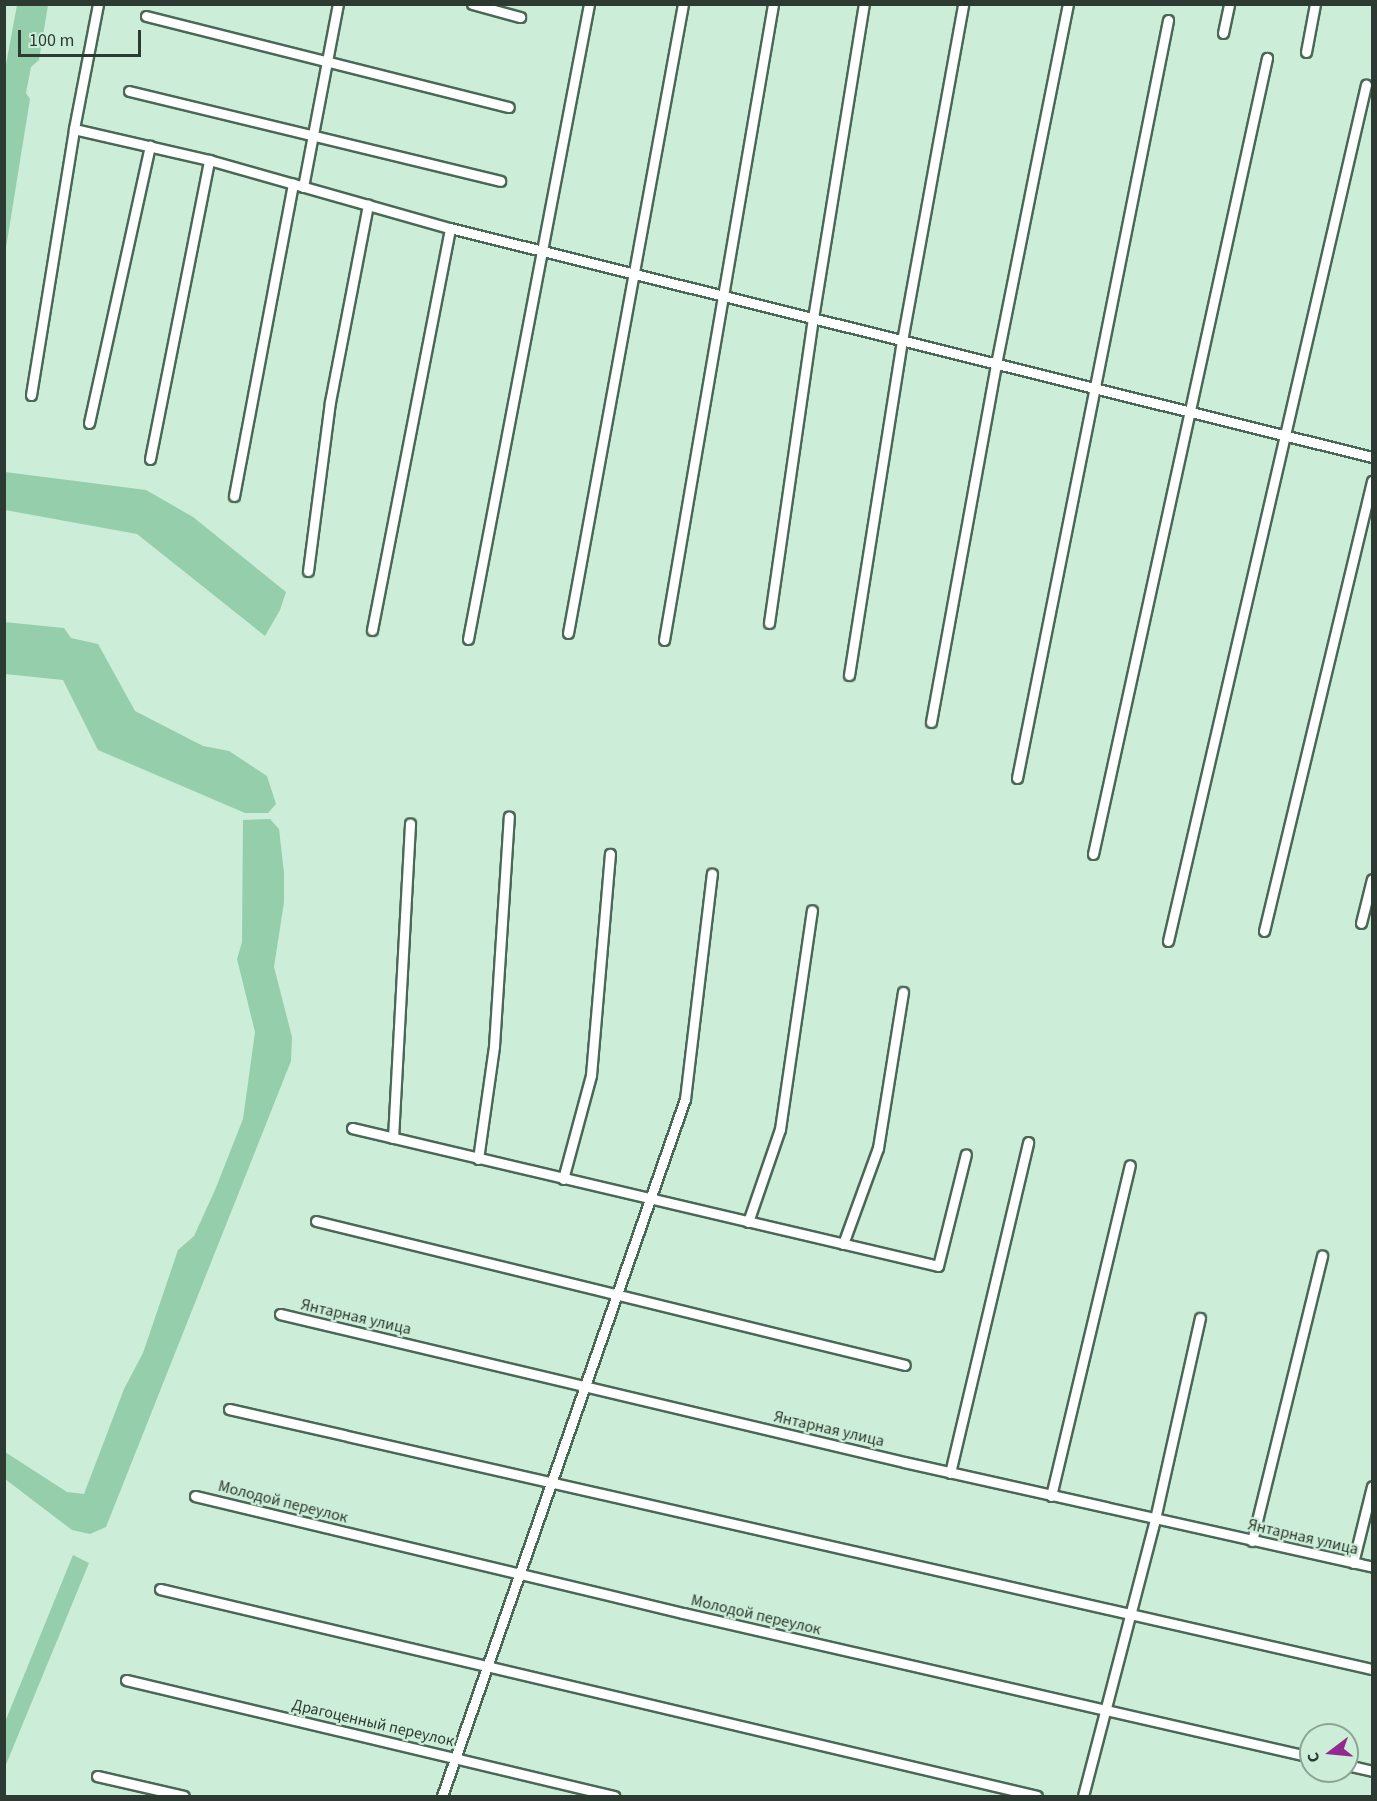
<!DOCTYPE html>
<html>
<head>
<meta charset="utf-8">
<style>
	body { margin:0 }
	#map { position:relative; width:1377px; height:1801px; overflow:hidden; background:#ccedd7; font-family:"Source Sans 3",sans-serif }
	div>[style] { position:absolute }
	.green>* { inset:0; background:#95ceaa }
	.roads { filter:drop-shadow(2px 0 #4b6755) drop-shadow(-2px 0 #4b6755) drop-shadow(0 2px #4b6755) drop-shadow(0 -2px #4b6755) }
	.minor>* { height:9px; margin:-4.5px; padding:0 4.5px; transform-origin:4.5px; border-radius:4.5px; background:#fff }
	span { translate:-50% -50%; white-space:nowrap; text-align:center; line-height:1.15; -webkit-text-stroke:4.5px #ccedd7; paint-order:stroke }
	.street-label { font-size:16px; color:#2d3a31 }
	.frame { position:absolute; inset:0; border:6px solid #2d3a31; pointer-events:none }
	.north { position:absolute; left:1299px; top:1723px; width:60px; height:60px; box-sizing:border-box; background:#ccedd7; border:2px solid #8ca595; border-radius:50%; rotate:254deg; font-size:16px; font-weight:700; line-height:24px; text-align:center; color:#2d3a31 }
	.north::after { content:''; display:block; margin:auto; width:21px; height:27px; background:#912b90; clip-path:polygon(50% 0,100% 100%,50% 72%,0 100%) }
	.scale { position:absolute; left:18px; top:30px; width:123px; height:27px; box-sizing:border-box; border:3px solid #2d3a31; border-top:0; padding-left:8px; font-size:18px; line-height:21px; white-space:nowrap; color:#2d3a31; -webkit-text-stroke:4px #ccedd7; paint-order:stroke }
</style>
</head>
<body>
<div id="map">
	<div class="green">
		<i style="clip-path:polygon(17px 5px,48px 5px,39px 60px,31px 67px,26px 93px,30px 99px,5px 254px,5px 70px)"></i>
		<i style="clip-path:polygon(5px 472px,146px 490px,193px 517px,286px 592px,280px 610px,265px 636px,137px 534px,5px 510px)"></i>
		<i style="clip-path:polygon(4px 622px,64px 628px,71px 638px,98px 644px,135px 711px,203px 746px,229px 751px,267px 776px,276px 804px,268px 813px,245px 813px,98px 750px,63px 680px,5px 674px)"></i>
		<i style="clip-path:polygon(270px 819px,279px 829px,284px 873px,284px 902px,274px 967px,292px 1037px,291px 1061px,106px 1527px,90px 1534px,72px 1530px,5px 1479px,5px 1452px,67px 1492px,84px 1494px,124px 1389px,143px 1353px,178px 1250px,194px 1236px,215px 1190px,243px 1119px,255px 1032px,237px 959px,242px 942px,243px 820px)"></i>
		<i style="clip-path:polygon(73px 1555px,89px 1563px,5px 1767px,5px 1722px)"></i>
	</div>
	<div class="roads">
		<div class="minor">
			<i style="left:98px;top:4px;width:127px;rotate:100.9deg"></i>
			<i style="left:74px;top:129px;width:139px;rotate:12.9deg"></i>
			<i style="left:209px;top:160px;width:250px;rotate:15.8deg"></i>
			<i style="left:472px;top:4px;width:50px;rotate:15.2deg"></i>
			<i style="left:146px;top:16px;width:374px;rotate:14.1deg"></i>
			<i style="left:1223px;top:33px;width:30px;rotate:-78deg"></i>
			<i style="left:1306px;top:52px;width:49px;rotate:-79.4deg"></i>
			<i style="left:129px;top:91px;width:382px;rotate:13.6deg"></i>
			<i style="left:303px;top:187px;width:186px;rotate:-79.2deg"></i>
			<i style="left:31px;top:395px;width:269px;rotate:-80.8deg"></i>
			<i style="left:89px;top:423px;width:284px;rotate:-77.6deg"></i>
			<i style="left:150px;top:459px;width:305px;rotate:-78.8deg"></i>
			<i style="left:234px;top:496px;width:318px;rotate:-79.3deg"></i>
			<i style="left:308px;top:571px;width:170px;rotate:-82.6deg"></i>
			<i style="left:330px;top:402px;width:201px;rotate:-79.1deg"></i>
			<i style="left:769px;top:623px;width:308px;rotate:-81.8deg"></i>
			<i style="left:813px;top:318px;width:318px;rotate:-80.8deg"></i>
			<i style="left:372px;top:630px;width:409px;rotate:-79deg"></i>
			<i style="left:450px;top:228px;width:950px;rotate:13.95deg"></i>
			<i style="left:568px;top:633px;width:639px;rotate:-79.64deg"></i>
			<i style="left:468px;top:639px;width:646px;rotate:-79.21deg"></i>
			<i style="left:664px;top:640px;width:645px;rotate:-80.27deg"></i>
			<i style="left:849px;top:675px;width:338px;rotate:-81deg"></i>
			<i style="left:902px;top:341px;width:342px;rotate:-79.7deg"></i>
			<i style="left:931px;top:722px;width:364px;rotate:-79.7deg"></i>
			<i style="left:996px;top:364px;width:367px;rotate:-78.7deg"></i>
			<i style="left:1017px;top:778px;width:773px;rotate:-78.73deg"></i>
			<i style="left:1093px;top:854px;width:815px;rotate:-77.67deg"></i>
			<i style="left:1361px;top:923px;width:45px;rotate:-76deg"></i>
			<i style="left:1264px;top:931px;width:463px;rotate:-76.5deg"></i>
			<i style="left:1168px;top:941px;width:879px;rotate:-76.98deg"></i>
			<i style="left:352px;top:1128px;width:602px;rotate:13.25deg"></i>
			<i style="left:938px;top:1266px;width:115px;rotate:-76deg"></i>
			<i style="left:393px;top:1138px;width:315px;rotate:-86.9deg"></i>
			<i style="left:478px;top:1159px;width:114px;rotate:-81.9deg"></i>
			<i style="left:494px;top:1046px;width:230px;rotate:-86.3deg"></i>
			<i style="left:563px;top:1179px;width:108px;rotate:-74.9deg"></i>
			<i style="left:591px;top:1075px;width:222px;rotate:-85.1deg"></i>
			<i style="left:316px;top:1221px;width:606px;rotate:13.74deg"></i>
			<i style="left:748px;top:1222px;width:98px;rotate:-71deg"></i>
			<i style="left:780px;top:1129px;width:221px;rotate:-81.7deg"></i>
			<i style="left:843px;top:1244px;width:102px;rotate:-70deg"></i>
			<i style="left:878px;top:1148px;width:158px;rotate:-80.9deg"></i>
			<i style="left:280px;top:1314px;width:641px;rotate:13.34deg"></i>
			<i style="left:904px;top:1462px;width:480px;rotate:12.6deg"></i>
			<i style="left:229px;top:1409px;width:1172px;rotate:12.82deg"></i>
			<i style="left:950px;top:1473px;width:340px;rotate:-76.7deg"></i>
			<i style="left:195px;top:1496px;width:502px;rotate:13.48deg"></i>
			<i style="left:683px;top:1613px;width:644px;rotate:12.91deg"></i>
			<i style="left:1051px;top:1496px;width:340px;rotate:-76.6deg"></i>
			<i style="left:1252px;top:1541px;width:294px;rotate:-76.2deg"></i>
			<i style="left:1353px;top:1563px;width:79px;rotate:-76.1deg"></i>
			<i style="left:160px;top:1589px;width:901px;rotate:13.28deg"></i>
			<i style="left:126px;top:1680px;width:502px;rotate:13.37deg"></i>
			<i style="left:1347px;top:1765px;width:26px;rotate:13deg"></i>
			<i style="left:97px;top:1776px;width:89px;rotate:12.9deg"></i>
			<i style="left:442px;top:1796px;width:738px;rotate:-70.78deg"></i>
			<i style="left:685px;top:1099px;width:227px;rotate:-83.2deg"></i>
			<i style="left:1083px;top:1796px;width:286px;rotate:-75.4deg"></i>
			<i style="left:1155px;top:1519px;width:206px;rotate:-77.4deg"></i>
		</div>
	</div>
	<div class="street-label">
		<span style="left:356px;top:1317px;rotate:13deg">Янтарная улица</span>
		<span style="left:829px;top:1429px;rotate:13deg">Янтарная улица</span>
		<span style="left:283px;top:1502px;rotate:14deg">Молодой переулок</span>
		<span style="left:1303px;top:1537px;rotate:13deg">Янтарная улица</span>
		<span style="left:756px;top:1615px;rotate:13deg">Молодой переулок</span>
		<span style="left:373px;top:1723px;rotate:13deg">Драгоценный переулок</span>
	</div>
	<div class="frame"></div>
	<div class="north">С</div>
	<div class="scale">100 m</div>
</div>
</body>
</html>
